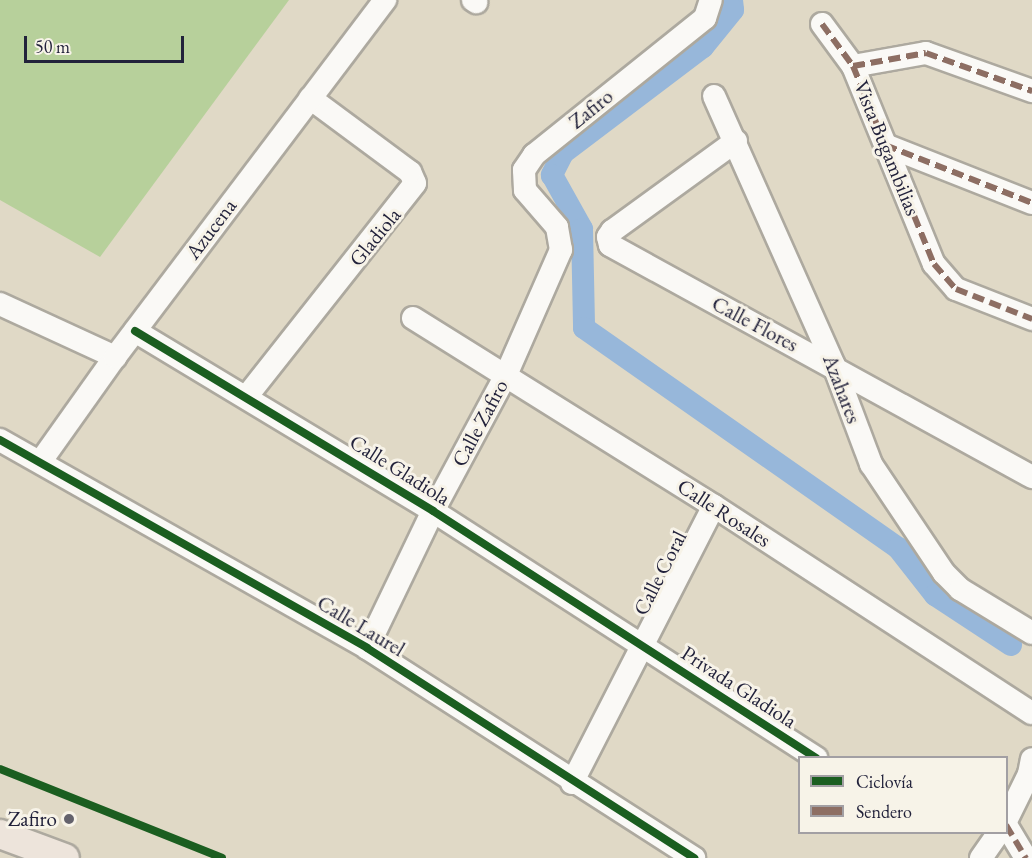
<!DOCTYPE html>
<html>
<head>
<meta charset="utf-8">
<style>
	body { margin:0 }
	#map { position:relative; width:1032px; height:858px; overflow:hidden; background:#e0d9c6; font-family:"EB Garamond",serif }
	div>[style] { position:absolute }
	.green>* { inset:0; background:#b7d09b }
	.canal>* { height:22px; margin:-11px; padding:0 11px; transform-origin:11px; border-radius:11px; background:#97b7da }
	.roads { filter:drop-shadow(2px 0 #ada99f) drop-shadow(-2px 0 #ada99f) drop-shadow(0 2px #ada99f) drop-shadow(0 -2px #ada99f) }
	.minor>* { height:22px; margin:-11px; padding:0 11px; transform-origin:11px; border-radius:11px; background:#faf9f6 }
	.major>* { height:28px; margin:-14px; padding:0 14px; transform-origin:14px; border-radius:14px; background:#ede4db }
	.quiet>* { height:6px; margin-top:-3px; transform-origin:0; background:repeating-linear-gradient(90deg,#8d6e63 0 12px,transparent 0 18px) }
	.cycleway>* { height:8px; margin:-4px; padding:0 4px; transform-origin:4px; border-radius:4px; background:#1b5e20 }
	.dots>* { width:16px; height:16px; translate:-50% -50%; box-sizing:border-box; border:3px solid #f7f3e8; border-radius:50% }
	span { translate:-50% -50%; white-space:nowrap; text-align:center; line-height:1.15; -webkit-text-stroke:6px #f7f3e8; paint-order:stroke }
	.street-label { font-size:21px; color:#22223b }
	.poi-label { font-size:21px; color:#22223b }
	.right { translate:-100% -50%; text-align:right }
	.legend { position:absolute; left:798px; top:756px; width:210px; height:78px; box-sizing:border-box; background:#f7f3e8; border:2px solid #a29fa3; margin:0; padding:8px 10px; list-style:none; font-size:18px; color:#22223b }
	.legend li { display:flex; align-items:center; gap:12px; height:30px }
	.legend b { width:30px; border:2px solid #a29fa3 }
	.scale { position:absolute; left:24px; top:36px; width:160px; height:27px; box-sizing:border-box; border:3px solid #22223b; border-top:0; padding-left:8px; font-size:18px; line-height:21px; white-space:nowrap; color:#22223b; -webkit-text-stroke:4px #f7f3e8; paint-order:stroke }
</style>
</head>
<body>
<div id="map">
	<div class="green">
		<i style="clip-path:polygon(0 0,289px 0,100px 257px,0 200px)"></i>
	</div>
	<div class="canal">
		<i style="left:732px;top:0;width:10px;rotate:84deg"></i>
		<i style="left:733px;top:10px;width:48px;rotate:129deg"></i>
		<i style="left:703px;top:47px;width:176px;rotate:142.9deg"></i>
		<i style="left:563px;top:153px;width:25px;rotate:117deg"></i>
		<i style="left:552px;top:175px;width:62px;rotate:60.9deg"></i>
		<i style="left:582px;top:229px;width:99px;rotate:88.8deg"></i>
		<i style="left:584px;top:328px;width:383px;rotate:35deg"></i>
		<i style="left:898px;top:548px;width:60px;rotate:51.8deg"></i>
		<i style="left:935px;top:595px;width:91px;rotate:33.3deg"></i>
	</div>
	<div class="roads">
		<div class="minor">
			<i style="left:473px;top:0;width:4px;rotate:34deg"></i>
			<i style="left:822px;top:24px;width:52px;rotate:53.6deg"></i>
			<i style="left:853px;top:66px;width:214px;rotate:67.8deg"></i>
			<i style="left:934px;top:264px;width:33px;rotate:49deg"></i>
			<i style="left:956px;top:289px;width:82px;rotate:21.5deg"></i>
			<i style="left:853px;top:66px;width:74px;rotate:-10.1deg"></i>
			<i style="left:926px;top:53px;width:113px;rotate:19.7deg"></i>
			<i style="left:714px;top:96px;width:295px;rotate:66deg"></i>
			<i style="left:834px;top:366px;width:105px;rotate:69.3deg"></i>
			<i style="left:871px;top:464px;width:131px;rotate:56.2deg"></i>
			<i style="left:944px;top:573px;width:23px;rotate:45deg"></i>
			<i style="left:960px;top:589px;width:84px;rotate:31.4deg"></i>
			<i style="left:736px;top:141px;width:153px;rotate:144deg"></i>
			<i style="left:612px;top:231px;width:7px;rotate:124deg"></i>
			<i style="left:608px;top:237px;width:8px;rotate:76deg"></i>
			<i style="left:610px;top:245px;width:482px;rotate:28.8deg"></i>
			<i style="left:885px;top:145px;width:158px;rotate:21.5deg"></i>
			<i style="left:0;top:304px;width:127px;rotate:24.7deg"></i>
			<i style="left:413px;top:318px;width:355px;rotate:32deg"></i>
			<i style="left:714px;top:506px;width:379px;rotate:33.1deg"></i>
			<i style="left:135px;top:331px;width:348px;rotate:31.1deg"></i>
			<i style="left:433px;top:511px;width:456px;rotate:32.8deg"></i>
			<i style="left:247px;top:396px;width:271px;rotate:-51.7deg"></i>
			<i style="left:415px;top:183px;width:12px;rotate:-114deg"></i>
			<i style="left:410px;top:172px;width:124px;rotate:-143.5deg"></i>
			<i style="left:0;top:440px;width:422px;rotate:29.5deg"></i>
			<i style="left:367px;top:648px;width:389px;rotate:32.7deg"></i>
			<i style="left:41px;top:461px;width:128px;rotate:-54.6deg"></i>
			<i style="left:115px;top:357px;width:448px;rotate:-52.9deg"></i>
			<i style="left:367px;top:648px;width:152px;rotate:-64.3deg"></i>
			<i style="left:433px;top:511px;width:154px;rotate:-61.8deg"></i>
			<i style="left:506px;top:375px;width:137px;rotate:-66.3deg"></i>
			<i style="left:561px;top:250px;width:23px;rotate:-100deg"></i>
			<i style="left:557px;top:227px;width:49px;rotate:-130.9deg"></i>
			<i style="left:525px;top:190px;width:20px;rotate:-93deg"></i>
			<i style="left:524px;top:170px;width:18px;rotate:-56deg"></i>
			<i style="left:534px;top:155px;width:219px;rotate:-38.7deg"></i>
			<i style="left:705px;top:18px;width:19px;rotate:-72deg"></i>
			<i style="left:572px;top:783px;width:311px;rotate:-62.9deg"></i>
			<i style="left:1006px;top:821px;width:52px;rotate:-63.9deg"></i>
			<i style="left:1029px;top:774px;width:15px;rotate:-79deg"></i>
			<i style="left:1006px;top:825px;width:39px;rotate:59deg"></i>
			<i style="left:981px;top:858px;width:32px;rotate:-55deg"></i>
		</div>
		<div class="major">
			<i style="left:0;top:834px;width:69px;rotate:20.3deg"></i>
		</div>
	</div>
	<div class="quiet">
		<i style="left:822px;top:24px;width:52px;rotate:53.6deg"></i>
		<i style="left:853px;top:66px;width:214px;rotate:67.8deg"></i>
		<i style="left:934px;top:264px;width:33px;rotate:49deg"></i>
		<i style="left:956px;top:289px;width:82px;rotate:21.5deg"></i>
		<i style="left:853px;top:66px;width:74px;rotate:-10.1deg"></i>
		<i style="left:926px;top:53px;width:113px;rotate:19.7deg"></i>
		<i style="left:885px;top:145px;width:158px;rotate:21.5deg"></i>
		<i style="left:1006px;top:825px;width:39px;rotate:59deg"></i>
	</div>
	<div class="cycleway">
		<i style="left:135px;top:331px;width:348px;rotate:31.1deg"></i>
		<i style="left:433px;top:511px;width:456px;rotate:32.8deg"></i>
		<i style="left:0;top:440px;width:422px;rotate:29.5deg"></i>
		<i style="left:367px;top:648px;width:389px;rotate:32.7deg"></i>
		<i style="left:0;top:769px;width:239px;rotate:21.8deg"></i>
	</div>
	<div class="dots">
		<i style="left:69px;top:819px;background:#64626c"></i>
	</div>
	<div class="street-label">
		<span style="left:591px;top:109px;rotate:-39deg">Zafiro</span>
		<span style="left:887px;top:148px;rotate:68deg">Vista Bugambilias</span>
		<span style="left:211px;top:229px;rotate:-53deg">Azucena</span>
		<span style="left:375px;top:237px;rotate:-51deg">Gladiola</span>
		<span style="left:755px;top:324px;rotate:28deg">Calle Flores</span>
		<span style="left:842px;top:389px;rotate:69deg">Azahares</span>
		<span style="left:480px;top:423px;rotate:-62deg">Calle Zafiro</span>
		<span style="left:400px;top:470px;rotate:32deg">Calle Gladiola</span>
		<span style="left:724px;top:513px;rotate:33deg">Calle Rosales</span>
		<span style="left:660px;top:573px;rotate:-63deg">Calle Coral</span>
		<span style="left:361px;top:626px;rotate:31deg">Calle Laurel</span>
		<span style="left:739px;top:687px;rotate:33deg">Privada Gladiola</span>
	</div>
	<div class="poi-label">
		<span class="right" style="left:57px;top:819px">Zafiro</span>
	</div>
	<ul class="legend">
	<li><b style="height:8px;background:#1b5e20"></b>Ciclovía</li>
	<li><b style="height:8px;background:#8d6e63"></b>Sendero</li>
	</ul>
	<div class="scale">50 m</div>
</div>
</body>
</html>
